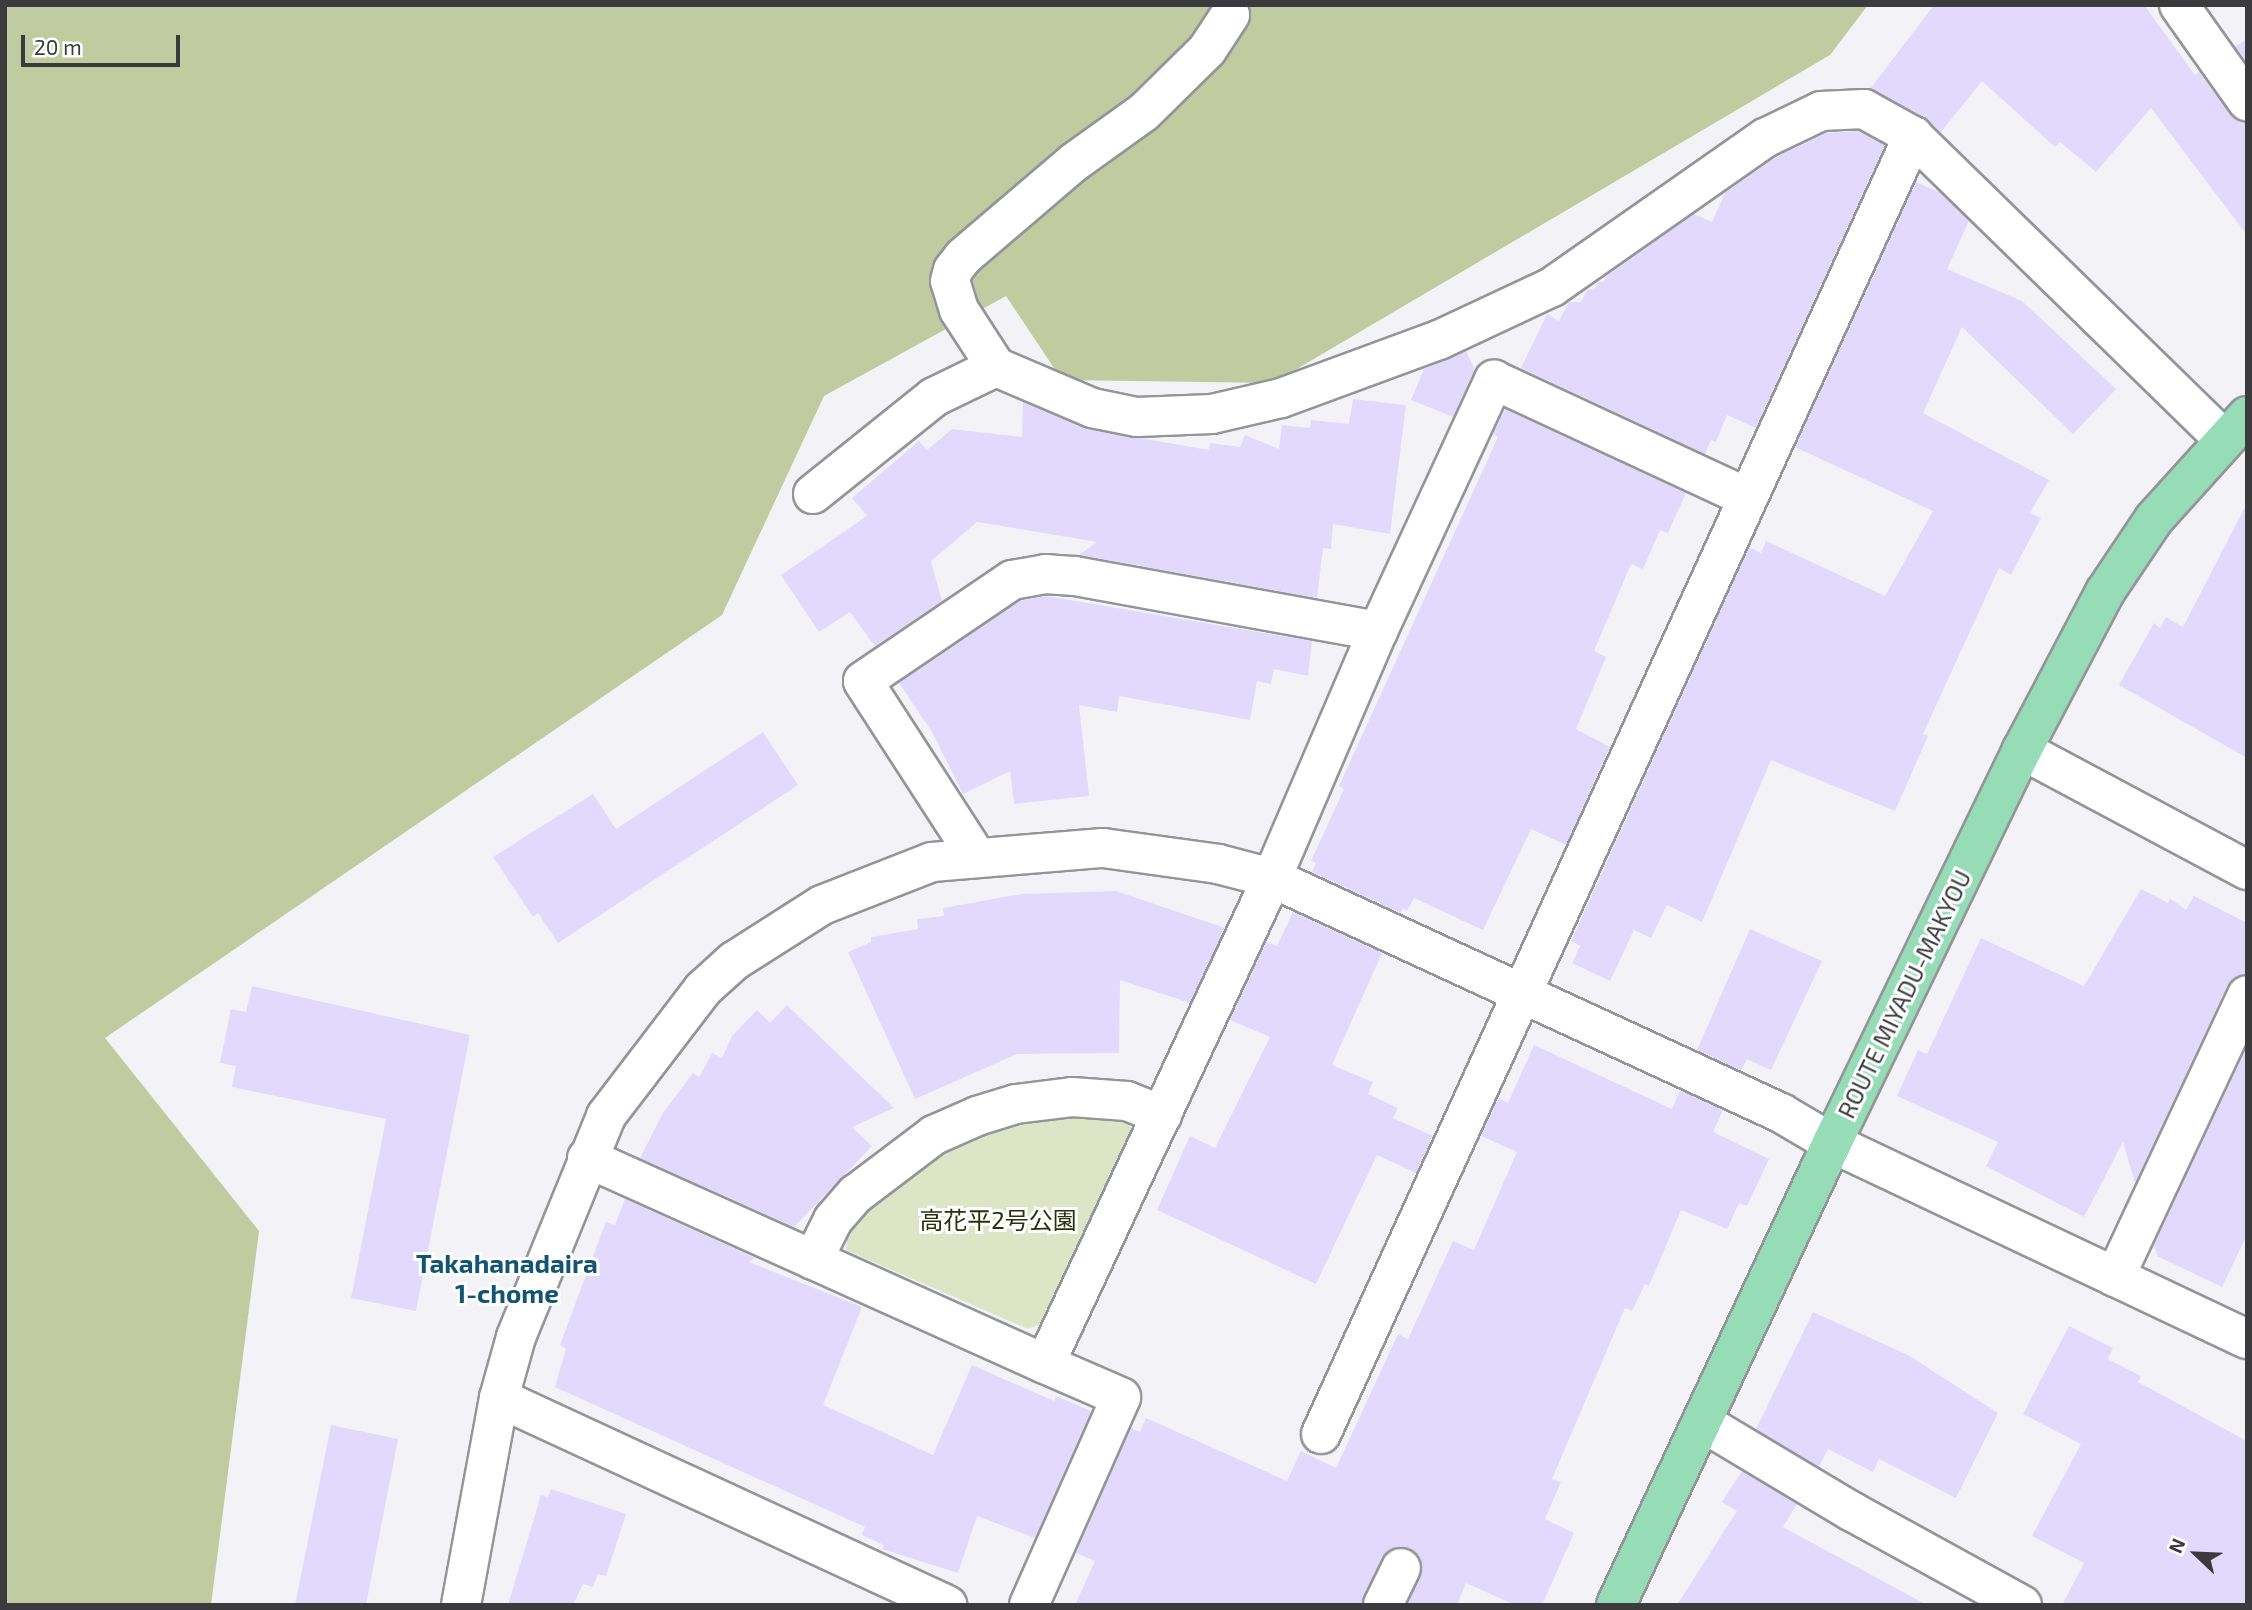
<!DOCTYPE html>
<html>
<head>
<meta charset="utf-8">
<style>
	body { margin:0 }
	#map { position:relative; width:2252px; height:1610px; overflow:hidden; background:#f3f3f7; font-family:"Exo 2","Noto Sans JP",sans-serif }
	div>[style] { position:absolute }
	.green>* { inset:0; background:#dee5c7 }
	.forest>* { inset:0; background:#c2cb9f }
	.building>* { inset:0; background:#e2dafd }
	.roads { filter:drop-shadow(2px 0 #949598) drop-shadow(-2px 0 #949598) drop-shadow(0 2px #949598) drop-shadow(0 -2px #949598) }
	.street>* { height:38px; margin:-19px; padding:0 19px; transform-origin:19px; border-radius:19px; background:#fff }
	.primary>* { height:38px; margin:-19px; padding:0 19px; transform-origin:19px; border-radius:19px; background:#96ddb7 }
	span { translate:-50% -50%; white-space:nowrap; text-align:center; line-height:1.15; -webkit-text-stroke:6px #fff; paint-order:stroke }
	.street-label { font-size:24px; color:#3b3b3d }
	.park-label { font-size:24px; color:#2a2f0c }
	.neighbourhood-label { font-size:26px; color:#125472; font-weight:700 }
	.frame { position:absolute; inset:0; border:7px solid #3b3b3d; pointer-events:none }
	.north { position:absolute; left:2161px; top:1519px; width:70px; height:70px; -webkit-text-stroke:5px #fff; paint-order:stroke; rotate:293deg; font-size:19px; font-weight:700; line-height:28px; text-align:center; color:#3b3b3d }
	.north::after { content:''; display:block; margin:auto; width:24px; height:32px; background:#3b3b3d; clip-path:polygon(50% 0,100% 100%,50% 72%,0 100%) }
	.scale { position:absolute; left:21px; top:35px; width:159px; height:32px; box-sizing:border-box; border:4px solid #3b3b3d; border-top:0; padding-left:9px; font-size:21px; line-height:24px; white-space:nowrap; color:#3b3b3d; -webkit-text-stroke:5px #fff; paint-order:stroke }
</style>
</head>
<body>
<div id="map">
	<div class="green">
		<i style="clip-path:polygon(1064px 1113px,1124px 1117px,1135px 1133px,1050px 1320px,1028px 1329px,846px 1250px,848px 1224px,928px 1159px,989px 1130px)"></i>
	</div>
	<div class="forest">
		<i style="clip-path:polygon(5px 5px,1868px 5px,1830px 55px,1273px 383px,1062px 380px,1006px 296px,824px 396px,722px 615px,105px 1038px,259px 1231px,211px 1605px,5px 1605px)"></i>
	</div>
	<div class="building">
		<i style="clip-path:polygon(1934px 5px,2144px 5px,2195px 75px,2199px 72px,2230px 114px,2247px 122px,2247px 235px,2151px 108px,2096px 172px,2060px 142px,2055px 147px,1982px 81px,1941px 132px,1924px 117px,1870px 89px)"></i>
		<i style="clip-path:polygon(2247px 39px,2247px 63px,2235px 47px)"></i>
		<i style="clip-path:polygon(1859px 131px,1885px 145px,1756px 428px,1727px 415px,1716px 442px,1711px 440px,1705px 454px,1521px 368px,1547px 314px,1559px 321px,1569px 302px,1581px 302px,1587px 290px,1595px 288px,1598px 282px,1603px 282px,1608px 275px,1694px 214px,1712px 222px,1725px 193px,1776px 157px,1826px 133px)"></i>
		<i style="clip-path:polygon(1916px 182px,1939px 192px,1969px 221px,1947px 269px,2022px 301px,2116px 389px,2073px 434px,1962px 327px,1923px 413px,2049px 480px,2030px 513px,2041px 518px,2011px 575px,1999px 568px,1923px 734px,1928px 736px,1895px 811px,1771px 760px,1702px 922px,1667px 905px,1651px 938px,1634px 930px,1610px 981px,1572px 963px,1580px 946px,1571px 941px,1749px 547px,1761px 553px,1766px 541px,1885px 596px,1933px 511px,1795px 447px)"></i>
		<i style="clip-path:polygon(1466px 351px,1475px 370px,1453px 417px,1411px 400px,1424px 369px)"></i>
		<i style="clip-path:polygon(1353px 399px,1406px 405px,1390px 534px,1333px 524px,1331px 549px,1323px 548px,1317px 598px,1079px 555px,1097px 542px,977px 522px,931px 561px,942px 601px,875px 646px,850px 612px,819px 632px,781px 575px,867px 516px,852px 498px,919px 441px,927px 450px,952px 429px,1022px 437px,1023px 402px,1088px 429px,1209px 450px,1210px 443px,1240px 447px,1245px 435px,1279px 449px,1282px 425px,1310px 428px,1311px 420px,1349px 424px)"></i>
		<i style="clip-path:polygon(1505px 409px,1686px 493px,1668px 533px,1660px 530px,1643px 569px,1631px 564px,1594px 651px,1606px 657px,1576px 729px,1610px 747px,1566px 845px,1531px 829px,1483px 930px,1414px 898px,1407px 911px,1403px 908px,1400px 913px,1312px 872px,1316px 863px,1311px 861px,1344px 789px,1339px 786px,1498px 437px,1493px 434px)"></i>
		<i style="clip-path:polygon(2247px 503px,2247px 758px,2119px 685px,2154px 623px,2160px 628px,2166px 617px,2183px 627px)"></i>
		<i style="clip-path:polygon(1046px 596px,1312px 641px,1308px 676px,1274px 669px,1271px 684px,1257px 681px,1250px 720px,1119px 696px,1117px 712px,1079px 705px,1089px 796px,1014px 804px,1010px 771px,963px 794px,932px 732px,899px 683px,1020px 601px)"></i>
		<i style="clip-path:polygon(763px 732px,798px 785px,558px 943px,538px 913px,533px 917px,493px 857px,593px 794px,616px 829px)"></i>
		<i style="clip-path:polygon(2141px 889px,2168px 903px,2170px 898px,2186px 910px,2194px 896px,2247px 923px,2247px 973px,2227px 986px,2135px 1183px,2123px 1142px,2084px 1217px,1986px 1166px,1998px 1142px,1897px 1096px,1918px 1050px,1927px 1054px,1981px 938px,2084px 986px)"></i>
		<i style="clip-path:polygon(1116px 891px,1225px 928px,1190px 1003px,1120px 980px,1119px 1053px,1017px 1054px,915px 1099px,848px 952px,871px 942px,871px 937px,918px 929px,917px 919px,944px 916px,943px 908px,1021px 894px)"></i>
		<i style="clip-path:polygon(1293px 912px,1382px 953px,1332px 1065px,1373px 1082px,1368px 1094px,1398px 1108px,1393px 1118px,1433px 1136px,1416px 1173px,1377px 1155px,1316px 1284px,1157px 1210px,1190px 1136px,1215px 1148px,1270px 1037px,1230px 1020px,1266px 942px,1277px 946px)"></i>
		<i style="clip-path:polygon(1750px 929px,1822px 961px,1771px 1070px,1747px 1059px,1741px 1071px,1697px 1050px)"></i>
		<i style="clip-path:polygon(252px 986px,470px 1035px,416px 1311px,351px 1298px,386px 1119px,232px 1087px,236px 1066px,220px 1063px,231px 1009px,246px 1012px)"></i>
		<i style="clip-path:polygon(787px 1005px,894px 1108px,852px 1127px,872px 1146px,794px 1227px,640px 1158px,663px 1113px,693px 1073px,699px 1077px,712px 1053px,722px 1058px,732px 1036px,757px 1010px,770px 1023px)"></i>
		<i style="clip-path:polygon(1534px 1045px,1672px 1109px,1680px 1090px,1723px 1110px,1713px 1132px,1769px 1159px,1747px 1206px,1739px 1203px,1727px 1229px,1681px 1210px,1649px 1286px,1645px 1284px,1632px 1311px,1625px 1308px,1552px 1479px,1561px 1482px,1545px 1519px,1574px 1533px,1542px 1605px,1515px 1605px,1466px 1583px,1457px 1605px,1407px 1605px,1423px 1566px,1419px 1555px,1400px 1546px,1381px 1558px,1361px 1605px,1075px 1605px,1095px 1561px,1076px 1553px,1131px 1428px,1140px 1432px,1146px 1418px,1287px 1481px,1301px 1451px,1336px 1468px,1398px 1334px,1408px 1339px,1453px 1241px,1474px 1250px,1517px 1152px,1481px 1136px,1498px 1098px,1508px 1103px)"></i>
		<i style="clip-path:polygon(2247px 1047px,2247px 1235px,2222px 1287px,2157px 1256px,2154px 1245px)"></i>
		<i style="clip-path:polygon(625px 1199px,755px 1258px,749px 1262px,862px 1307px,823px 1405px,933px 1455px,972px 1365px,1054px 1401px,1056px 1396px,1091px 1411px,1035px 1538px,977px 1516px,958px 1573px,882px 1549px,884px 1545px,862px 1535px,865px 1527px,555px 1387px,566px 1349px,560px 1345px,602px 1232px,606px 1222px,615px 1225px)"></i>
		<i style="clip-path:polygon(1813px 1312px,1908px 1355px,1998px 1413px,1956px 1498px,1879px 1459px,1873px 1472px,1828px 1449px,1819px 1467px,1756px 1429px)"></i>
		<i style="clip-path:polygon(2069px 1326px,2113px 1348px,2108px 1359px,2141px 1376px,2138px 1382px,2247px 1441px,2247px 1605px,2062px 1605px,2084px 1563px,2032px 1536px,2081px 1444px,2023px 1414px)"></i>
		<i style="clip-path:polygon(331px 1425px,398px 1439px,366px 1605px,295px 1605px)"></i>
		<i style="clip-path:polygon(1742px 1471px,1797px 1504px,1783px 1527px,1927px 1605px,1677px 1605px,1737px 1511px,1722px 1502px)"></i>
		<i style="clip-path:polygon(551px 1489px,626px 1514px,606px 1576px,598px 1574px,593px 1587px,583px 1584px,573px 1605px,508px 1605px,541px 1495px,548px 1497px)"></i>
	</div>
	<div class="roads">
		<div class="street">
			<i style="left:2179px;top:5px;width:118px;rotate:54.7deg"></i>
			<i style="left:996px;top:367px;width:68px;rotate:-123deg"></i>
			<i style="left:959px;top:310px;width:30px;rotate:-107deg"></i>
			<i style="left:950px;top:281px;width:11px;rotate:-75deg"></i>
			<i style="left:953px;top:270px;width:16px;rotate:-52deg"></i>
			<i style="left:963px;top:257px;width:145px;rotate:-40.5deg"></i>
			<i style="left:1073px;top:163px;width:87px;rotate:-35.7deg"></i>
			<i style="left:1144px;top:112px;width:88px;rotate:-44.5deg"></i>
			<i style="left:1207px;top:50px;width:42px;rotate:-56.7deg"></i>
			<i style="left:813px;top:494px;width:155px;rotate:-38.7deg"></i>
			<i style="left:934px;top:397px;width:69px;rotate:-25.8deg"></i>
			<i style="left:996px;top:367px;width:104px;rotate:23.1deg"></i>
			<i style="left:1092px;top:408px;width:46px;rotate:11.3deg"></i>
			<i style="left:1137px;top:417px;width:75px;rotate:-2.3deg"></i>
			<i style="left:1212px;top:414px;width:71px;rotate:-13.1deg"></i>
			<i style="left:1281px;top:398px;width:168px;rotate:-20.2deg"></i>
			<i style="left:1439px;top:340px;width:125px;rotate:-25.1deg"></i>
			<i style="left:1552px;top:287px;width:260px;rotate:-35deg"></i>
			<i style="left:1765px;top:138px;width:62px;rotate:-25.7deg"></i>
			<i style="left:1821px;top:111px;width:43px;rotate:-2.7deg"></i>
			<i style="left:1864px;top:109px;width:56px;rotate:28.9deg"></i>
			<i style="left:2022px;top:750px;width:255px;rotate:28.1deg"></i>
			<i style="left:976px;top:856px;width:208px;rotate:-122.9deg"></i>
			<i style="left:863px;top:681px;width:180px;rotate:-34.1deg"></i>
			<i style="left:1012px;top:580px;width:34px;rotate:-10deg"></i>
			<i style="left:1045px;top:574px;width:30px;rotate:4deg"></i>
			<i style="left:1075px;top:576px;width:308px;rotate:10.3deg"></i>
			<i style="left:587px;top:1158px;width:502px;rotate:24.22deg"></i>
			<i style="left:1045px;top:1364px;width:536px;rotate:-64.96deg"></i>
			<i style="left:1272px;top:878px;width:269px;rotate:-66.8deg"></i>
			<i style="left:1378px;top:631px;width:277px;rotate:-65.2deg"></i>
			<i style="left:1494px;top:380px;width:278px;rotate:24.9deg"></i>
			<i style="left:813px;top:1260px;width:45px;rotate:-63.4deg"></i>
			<i style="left:833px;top:1220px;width:35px;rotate:-49deg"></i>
			<i style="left:856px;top:1194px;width:98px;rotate:-37.1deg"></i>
			<i style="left:934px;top:1135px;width:47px;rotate:-23.8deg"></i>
			<i style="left:977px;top:1116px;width:41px;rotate:-17.1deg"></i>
			<i style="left:1016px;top:1104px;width:56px;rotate:-7.1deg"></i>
			<i style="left:1072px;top:1097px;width:55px;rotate:4.2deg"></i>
			<i style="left:1127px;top:1101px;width:38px;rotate:22deg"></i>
			<i style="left:2115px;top:1277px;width:311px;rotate:-64.9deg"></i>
			<i style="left:499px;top:1398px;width:494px;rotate:24.8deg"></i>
			<i style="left:1702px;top:1422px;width:174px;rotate:30.9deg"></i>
			<i style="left:1851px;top:1511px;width:195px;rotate:28.8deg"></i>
			<i style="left:1321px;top:1434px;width:1427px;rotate:-65.48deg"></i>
			<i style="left:1913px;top:136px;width:433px;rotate:44.3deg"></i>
			<i style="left:461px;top:1605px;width:210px;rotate:-79.6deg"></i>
			<i style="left:499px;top:1398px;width:63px;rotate:-74.4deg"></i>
			<i style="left:516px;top:1337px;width:239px;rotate:-67.8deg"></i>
			<i style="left:606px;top:1116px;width:160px;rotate:-52.6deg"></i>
			<i style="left:703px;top:989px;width:42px;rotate:-42.1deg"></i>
			<i style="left:734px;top:961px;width:104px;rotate:-32.5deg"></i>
			<i style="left:822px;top:905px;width:118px;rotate:-21.4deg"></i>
			<i style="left:932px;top:862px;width:172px;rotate:-4.7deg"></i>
			<i style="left:1103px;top:848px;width:116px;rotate:7.9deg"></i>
			<i style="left:1218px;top:864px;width:56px;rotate:14.5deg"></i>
			<i style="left:1272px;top:878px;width:561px;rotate:24.78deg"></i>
			<i style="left:1781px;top:1113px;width:59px;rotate:30.5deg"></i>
			<i style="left:1832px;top:1143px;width:459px;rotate:25.3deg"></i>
			<i style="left:1029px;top:1605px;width:227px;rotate:-66.1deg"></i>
			<i style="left:1121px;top:1397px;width:83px;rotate:-156.5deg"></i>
			<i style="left:1383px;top:1605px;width:41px;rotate:-64.1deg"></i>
		</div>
		<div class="primary">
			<i style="left:1616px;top:1605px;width:510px;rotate:-64.94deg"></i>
			<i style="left:1832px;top:1143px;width:437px;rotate:-64.2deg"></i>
			<i style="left:2022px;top:750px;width:178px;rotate:-62.3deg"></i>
			<i style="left:2105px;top:592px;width:88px;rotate:-56.1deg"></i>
			<i style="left:2154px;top:519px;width:139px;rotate:-47.9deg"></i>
		</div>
	</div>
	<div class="street-label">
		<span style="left:1904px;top:994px;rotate:-64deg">ROUTE MIYADU-MAKYOU</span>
	</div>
	<div class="park-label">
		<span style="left:998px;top:1220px">高花平2号公園</span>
	</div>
	<div class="neighbourhood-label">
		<span style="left:507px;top:1278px">Takahanadaira<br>1-chome</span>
	</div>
	<div class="frame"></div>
	<div class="north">N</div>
	<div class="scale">20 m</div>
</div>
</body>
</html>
